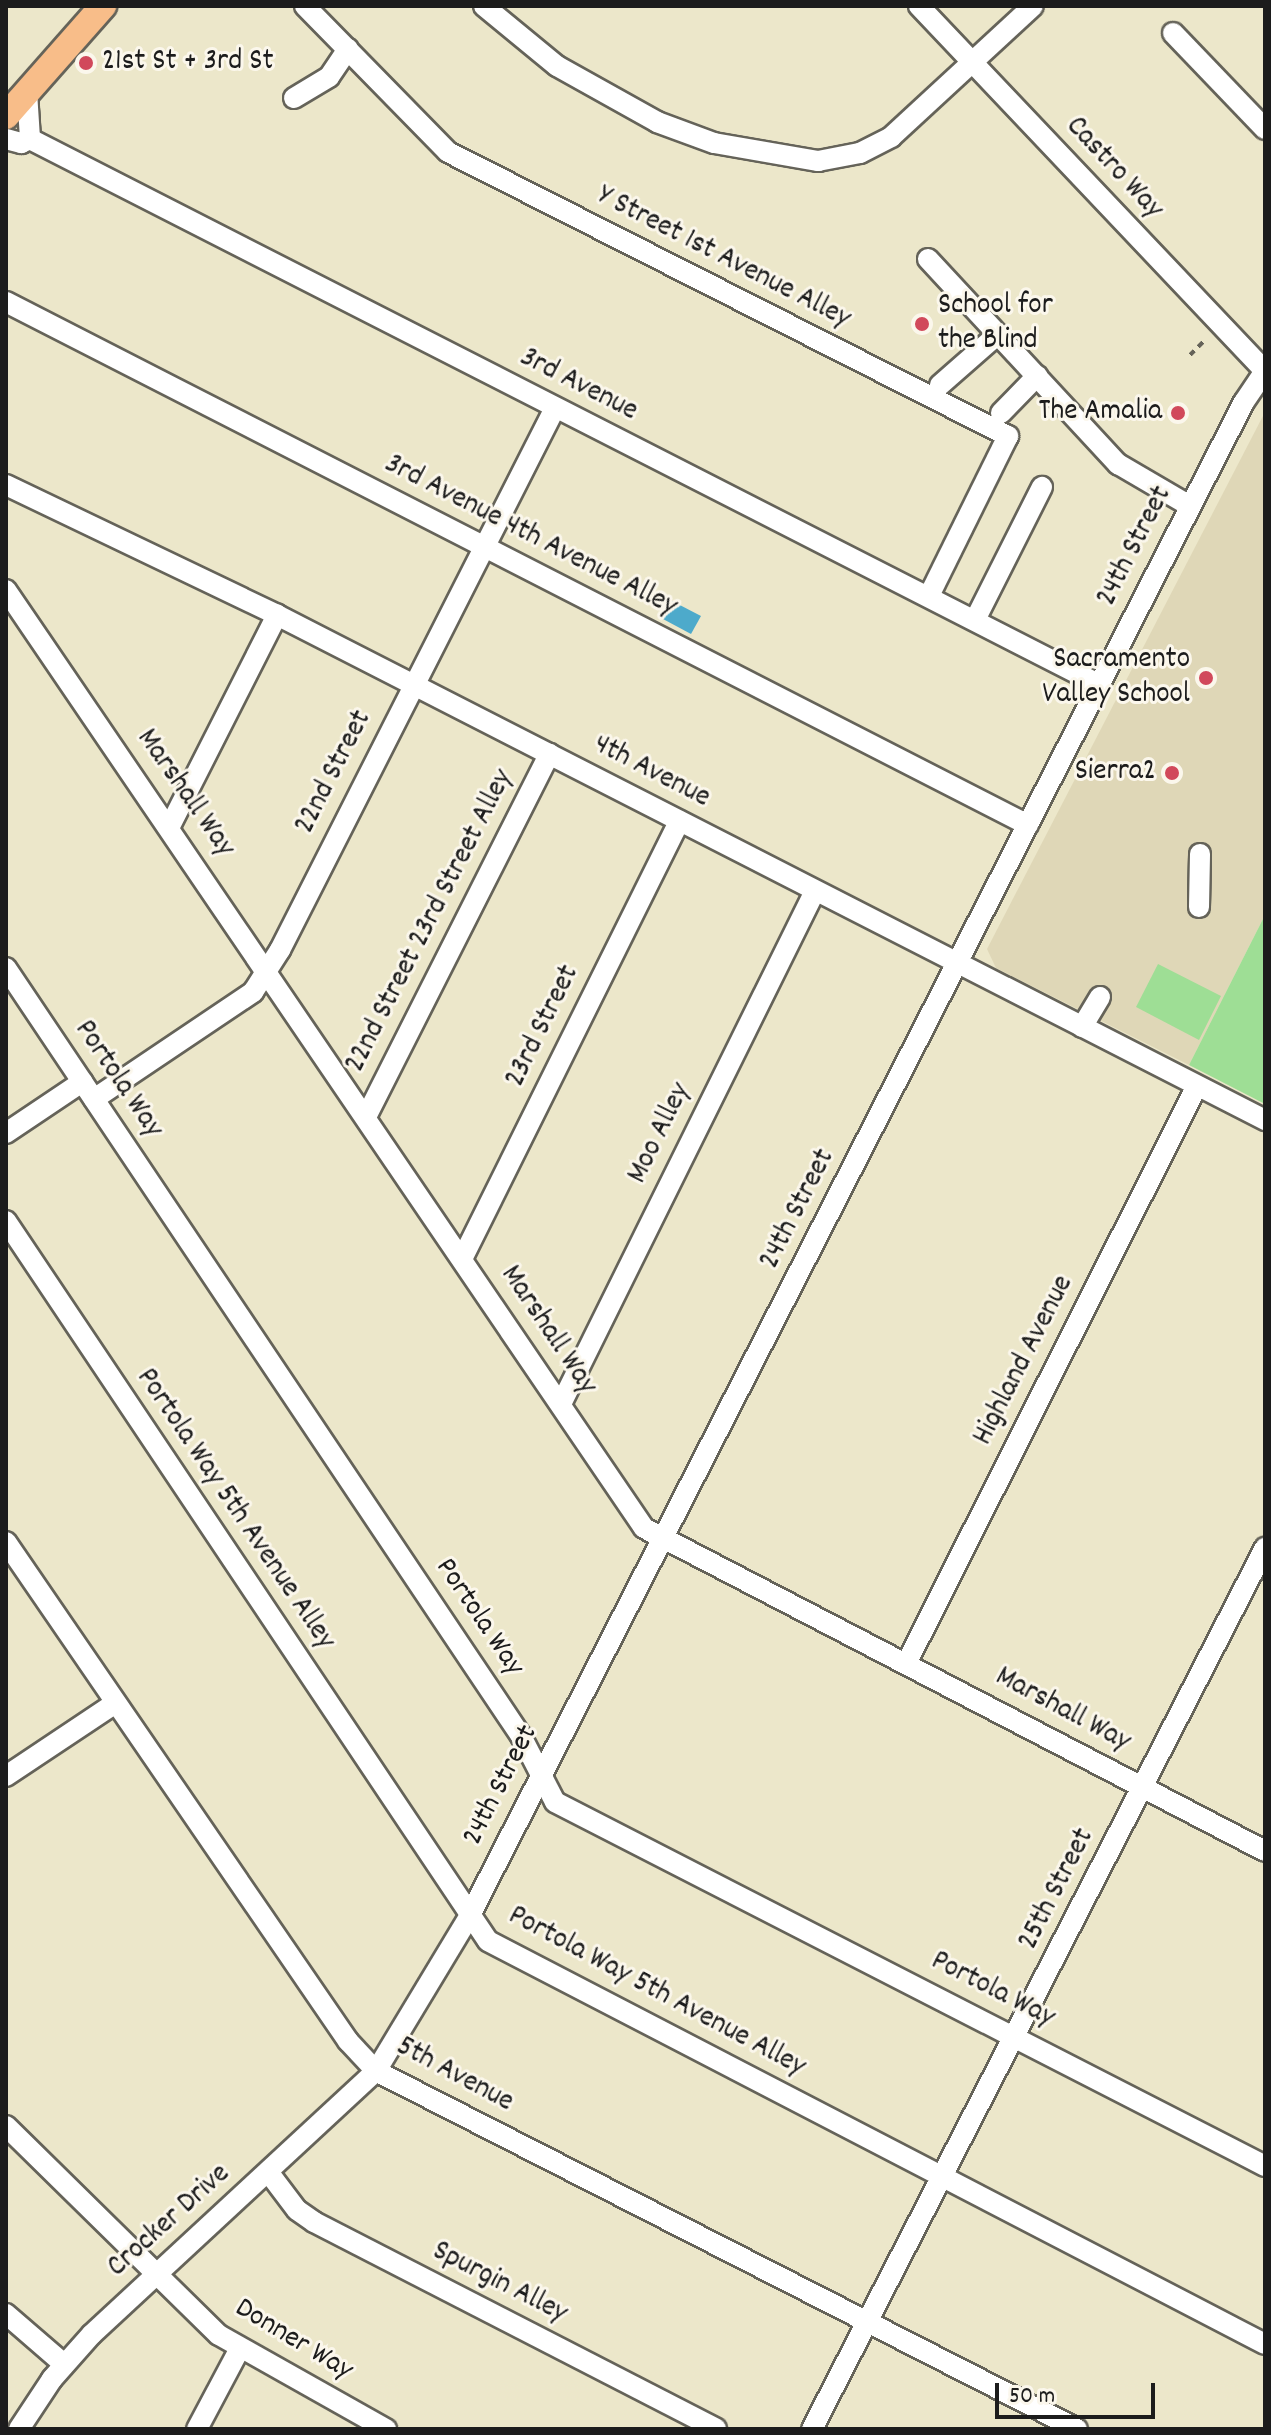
<!DOCTYPE html>
<html>
<head>
<meta charset="utf-8">
<style>
	body { margin:0 }
	#map { position:relative; width:1271px; height:2435px; overflow:hidden; background:#ece7ca; font-family:Dekko,sans-serif }
	div>[style] { position:absolute }
	.built>* { inset:0; background:#dfd7b7 }
	.green>* { inset:0; background:#9ede95 }
	.water>* { inset:0; background:#4daacb }
	.path>* { height:4px; margin-top:-2px; transform-origin:0; background:repeating-linear-gradient(90deg,#656359 0 6px,transparent 0 12px) }
	.roads { filter:drop-shadow(2px 0 #656359) drop-shadow(-2px 0 #656359) drop-shadow(0 2px #656359) drop-shadow(0 -2px #656359) }
	.minor>* { height:20px; margin:-10px; padding:0 10px; transform-origin:10px; border-radius:10px; background:#fff }
	.major>* { height:26px; margin:-13px; padding:0 13px; transform-origin:13px; border-radius:13px; background:#f8bd89 }
	.dots>* { width:22px; height:22px; translate:-50% -50%; box-sizing:border-box; border:4px solid #fbf7ec; border-radius:50% }
	span { translate:-50% -50%; white-space:nowrap; text-align:center; line-height:1.15; -webkit-text-stroke:6px #fbf7ec; paint-order:stroke }
	.poi-label { font-size:30px; color:#1c1c1c }
	.left { translate:0 -50%; text-align:left }
	.right { translate:-100% -50%; text-align:right }
	.street-label { font-size:30px; color:#1c1c1c }
	.frame { position:absolute; inset:0; border:8px solid #1c1c1c; pointer-events:none }
	.scale { position:absolute; left:995px; top:2383px; width:160px; height:36px; box-sizing:border-box; border:4px solid #1c1c1c; border-top:0; padding-left:10px; font-size:24px; line-height:28px; white-space:nowrap; color:#1c1c1c; -webkit-text-stroke:6px #fbf7ec; paint-order:stroke }
</style>
</head>
<body>
<div id="map">
	<div class="built">
		<i style="clip-path:polygon(1265px 412px,1265px 915px,1189px 1065px,996px 968px,987px 949px)"></i>
	</div>
	<div class="green">
		<i style="clip-path:polygon(1265px 915px,1265px 1104px,1189px 1065px)"></i>
		<i style="clip-path:polygon(1158px 964px,1221px 996px,1199px 1040px,1136px 1007px)"></i>
	</div>
	<div class="water">
		<i style="clip-path:polygon(672px 601px,701px 616px,691px 634px,663px 619px)"></i>
	</div>
	<div class="path">
		<i style="left:1190px;top:355px;width:23px;rotate:-45deg"></i>
	</div>
	<div class="roads">
		<div class="minor">
			<i style="left:305px;top:6px;width:204px;rotate:45.6deg"></i>
			<i style="left:448px;top:152px;width:628px;rotate:26.89deg"></i>
			<i style="left:1008px;top:436px;width:178px;rotate:116.3deg"></i>
			<i style="left:484px;top:6px;width:94px;rotate:39.4deg"></i>
			<i style="left:557px;top:66px;width:115px;rotate:29.2deg"></i>
			<i style="left:657px;top:122px;width:61px;rotate:20.2deg"></i>
			<i style="left:714px;top:143px;width:106px;rotate:9.8deg"></i>
			<i style="left:818px;top:161px;width:43px;rotate:-10.8deg"></i>
			<i style="left:860px;top:153px;width:35px;rotate:-27deg"></i>
			<i style="left:891px;top:137px;width:193px;rotate:-42.7deg"></i>
			<i style="left:1173px;top:33px;width:133px;rotate:46.2deg"></i>
			<i style="left:27px;top:92px;width:47px;rotate:86.3deg"></i>
			<i style="left:294px;top:98px;width:41px;rotate:-31deg"></i>
			<i style="left:329px;top:77px;width:34px;rotate:-56deg"></i>
			<i style="left:6px;top:139px;width:16px;rotate:15deg"></i>
			<i style="left:21px;top:143px;width:10px;rotate:-24deg"></i>
			<i style="left:30px;top:139px;width:1201px;rotate:27.03deg"></i>
			<i style="left:928px;top:259px;width:280px;rotate:47.2deg"></i>
			<i style="left:1118px;top:464px;width:83px;rotate:30.3deg"></i>
			<i style="left:6px;top:302px;width:1148px;rotate:27.1deg"></i>
			<i style="left:940px;top:385px;width:77px;rotate:-41.3deg"></i>
			<i style="left:1001px;top:413px;width:52px;rotate:-45.8deg"></i>
			<i style="left:6px;top:485px;width:301px;rotate:25.6deg"></i>
			<i style="left:277px;top:615px;width:1110px;rotate:27.07deg"></i>
			<i style="left:6px;top:590px;width:1134px;rotate:55.78deg"></i>
			<i style="left:644px;top:1528px;width:700px;rotate:27.48deg"></i>
			<i style="left:975px;top:620px;width:149px;rotate:-63.3deg"></i>
			<i style="left:170px;top:826px;width:237px;rotate:-63.1deg"></i>
			<i style="left:1199px;top:907px;width:53px;rotate:-88.9deg"></i>
			<i style="left:6px;top:968px;width:925px;rotate:56.16deg"></i>
			<i style="left:521px;top:1736px;width:74px;rotate:62.7deg"></i>
			<i style="left:555px;top:1802px;width:798px;rotate:27.14deg"></i>
			<i style="left:1082px;top:1027px;width:35px;rotate:-59deg"></i>
			<i style="left:94px;top:1099px;width:192px;rotate:-33.9deg"></i>
			<i style="left:253px;top:992px;width:50px;rotate:-57.3deg"></i>
			<i style="left:280px;top:950px;width:608px;rotate:-63.1deg"></i>
			<i style="left:366px;top:1117px;width:407px;rotate:-63.2deg"></i>
			<i style="left:6px;top:1133px;width:92px;rotate:-33.9deg"></i>
			<i style="left:6px;top:1221px;width:866px;rotate:56.2deg"></i>
			<i style="left:488px;top:1941px;width:875px;rotate:27.41deg"></i>
			<i style="left:462px;top:1259px;width:489px;rotate:-63.6deg"></i>
			<i style="left:561px;top:1404px;width:572px;rotate:-63.66deg"></i>
			<i style="left:6px;top:1542px;width:605px;rotate:55.57deg"></i>
			<i style="left:348px;top:2041px;width:41px;rotate:47deg"></i>
			<i style="left:376px;top:2071px;width:787px;rotate:27.05deg"></i>
			<i style="left:906px;top:1664px;width:647px;rotate:-63.28deg"></i>
			<i style="left:6px;top:1776px;width:130px;rotate:-33.7deg"></i>
			<i style="left:6px;top:2126px;width:298px;rotate:44.5deg"></i>
			<i style="left:219px;top:2335px;width:192px;rotate:29.4deg"></i>
			<i style="left:269px;top:2173px;width:46px;rotate:52.9deg"></i>
			<i style="left:297px;top:2210px;width:21px;rotate:35deg"></i>
			<i style="left:314px;top:2222px;width:452px;rotate:27.2deg"></i>
			<i style="left:6px;top:2314px;width:77px;rotate:40.8deg"></i>
			<i style="left:19px;top:2429px;width:60px;rotate:-56.6deg"></i>
			<i style="left:52px;top:2379px;width:60px;rotate:-48.4deg"></i>
			<i style="left:92px;top:2334px;width:387px;rotate:-42.8deg"></i>
			<i style="left:376px;top:2071px;width:180px;rotate:-58.9deg"></i>
			<i style="left:469px;top:1917px;width:1702px;rotate:-62.91deg"></i>
			<i style="left:1244px;top:402px;width:37px;rotate:-56deg"></i>
			<i style="left:1265px;top:371px;width:503px;rotate:-133.47deg"></i>
			<i style="left:197px;top:2429px;width:89px;rotate:-62deg"></i>
			<i style="left:812px;top:2429px;width:991px;rotate:-62.79deg"></i>
		</div>
		<div class="major">
			<i style="left:6px;top:116px;width:147px;rotate:-48.6deg"></i>
		</div>
	</div>
	<div class="dots">
		<i style="left:86px;top:63px;background:#d1495b"></i>
		<i style="left:922px;top:324px;background:#d1495b"></i>
		<i style="left:1178px;top:413px;background:#d1495b"></i>
		<i style="left:1206px;top:678px;background:#d1495b"></i>
		<i style="left:1172px;top:773px;background:#d1495b"></i>
	</div>
	<div class="poi-label">
		<span class="left" style="left:102px;top:63px">21st St + 3rd St</span>
		<span class="left" style="left:938px;top:324px">School for<br>the Blind</span>
		<span class="right" style="left:1162px;top:413px">The Amalia</span>
		<span class="right" style="left:1190px;top:678px">Sacramento<br>Valley School</span>
		<span class="right" style="left:1156px;top:773px">Sierra2</span>
	</div>
	<div class="street-label">
		<span style="left:1113px;top:169px;rotate:47deg">Castro Way</span>
		<span style="left:723px;top:259px;rotate:27deg">Y Street 1st Avenue Alley</span>
		<span style="left:578px;top:386px;rotate:27deg">3rd Avenue</span>
		<span style="left:530px;top:537px;rotate:27deg">3rd Avenue 4th Avenue Alley</span>
		<span style="left:1136px;top:547px;rotate:-63deg">24th Street</span>
		<span style="left:335px;top:773px;rotate:-63deg">22nd Street</span>
		<span style="left:651px;top:773px;rotate:27deg">4th Avenue</span>
		<span style="left:184px;top:794px;rotate:55deg">Marshall Way</span>
		<span style="left:431px;top:922px;rotate:-63deg">22nd Street 23rd Street Alley</span>
		<span style="left:544px;top:1027px;rotate:-64deg">23rd Street</span>
		<span style="left:117px;top:1080px;rotate:56deg">Portola Way</span>
		<span style="left:661px;top:1134px;rotate:-64deg">Moo Alley</span>
		<span style="left:799px;top:1210px;rotate:-63deg">24th Street</span>
		<span style="left:547px;top:1331px;rotate:56deg">Marshall Way</span>
		<span style="left:1025px;top:1361px;rotate:-63deg">Highland Avenue</span>
		<span style="left:234px;top:1510px;rotate:56deg">Portola Way 5th Avenue Alley</span>
		<span style="left:478px;top:1618px;rotate:56deg">Portola Way</span>
		<span style="left:1062px;top:1711px;rotate:28deg">Marshall Way</span>
		<span style="left:502px;top:1786px;rotate:-63deg">24th Street</span>
		<span style="left:1058px;top:1890px;rotate:-63deg">25th Street</span>
		<span style="left:992px;top:1991px;rotate:27deg">Portola Way</span>
		<span style="left:656px;top:1993px;rotate:28deg">Portola Way 5th Avenue Alley</span>
		<span style="left:454px;top:2076px;rotate:28deg">5th Avenue</span>
		<span style="left:170px;top:2222px;rotate:-42deg">Crocker Drive</span>
		<span style="left:499px;top:2284px;rotate:27deg">Spurgin Alley</span>
		<span style="left:293px;top:2341px;rotate:31deg">Donner Way</span>
	</div>
	<div class="frame"></div>
	<div class="scale">50 m</div>
</div>
</body>
</html>
